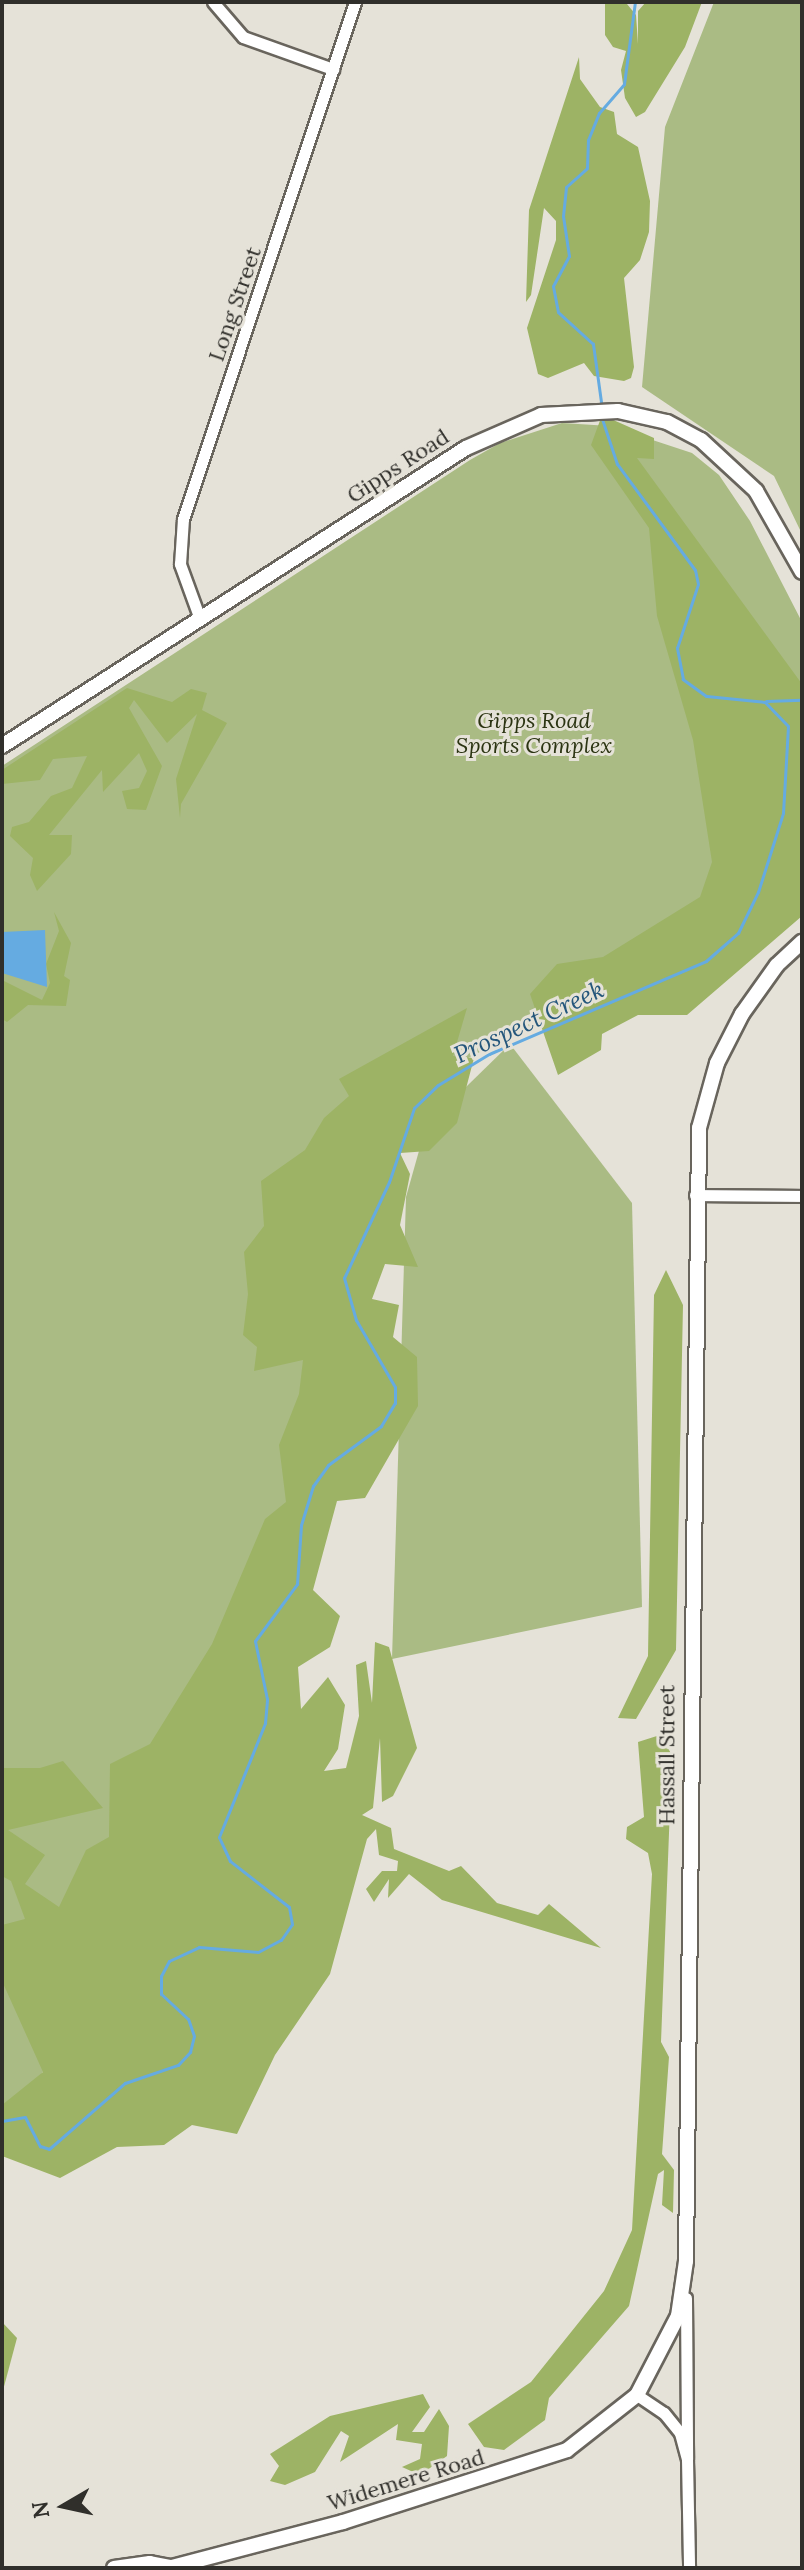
<!DOCTYPE html>
<html>
<head>
<meta charset="utf-8">
<style>
	body { margin:0 }
	#map { position:relative; width:804px; height:2570px; overflow:hidden; background:#e5e2d8; font-family:Lora,serif }
	div>[style] { position:absolute }
	.green>* { inset:0; background:#aabb84 }
	.forest>* { inset:0; background:#9db365 }
	.water>* { inset:0; background:#65abe1 }
	.stream>* { height:3px; margin:-1.5px; padding:0 1.5px; transform-origin:1.5px; border-radius:1.5px; background:#65abe1 }
	.roads { filter:drop-shadow(2px 0 #69655d) drop-shadow(-2px 0 #69655d) drop-shadow(0 2px #69655d) drop-shadow(0 -2px #69655d) }
	.minor>* { height:11px; margin:-5.5px; padding:0 5.5px; transform-origin:5.5px; border-radius:5.5px; background:#fff }
	.major>* { height:14px; margin:-7px; padding:0 7px; transform-origin:7px; border-radius:7px; background:#fff }
	span { translate:-50% -50%; white-space:nowrap; text-align:center; line-height:1.15; -webkit-text-stroke:6px #e5e2d8; paint-order:stroke }
	.street-label { font-size:22px; color:#302f2b }
	.park-label { font-size:22px; color:#2b3412; font-style:italic }
	.water-label { font-size:24px; color:#24567b; font-style:italic }
	.frame { position:absolute; inset:0; border:4px solid #302f2b; pointer-events:none }
	.north { position:absolute; left:24px; top:2466px; width:80px; height:80px; -webkit-text-stroke:6px #e5e2d8; paint-order:stroke; rotate:261deg; font-size:22px; font-weight:700; line-height:32px; text-align:center; color:#302f2b }
	.north::after { content:''; display:block; margin:auto; width:28px; height:36px; background:#302f2b; clip-path:polygon(50% 0,100% 100%,50% 72%,0 100%) }
</style>
</head>
<body>
<div id="map">
	<div class="green">
		<i style="clip-path:polygon(714px 2px,802px 2px,802px 534px,774px 476px,642px 387px,665px 127px)"></i>
		<i style="clip-path:polygon(562px 423px,610px 426px,692px 453px,719px 475px,750px 521px,802px 622px,802px 890px,450px 1067px,380px 1169px,357px 1423px,217px 1794px,2px 2137px,2px 766px,470px 460px,500px 443px)"></i>
		<i style="clip-path:polygon(510px 1044px,632px 1203px,642px 1607px,392px 1659px,406px 1197px,426px 1126px)"></i>
	</div>
	<div class="forest">
		<i style="clip-path:polygon(605px 2px,627px 4px,636px 15px,638px 44px,638px 11px,646px 2px,702px 2px,685px 47px,645px 112px,636px 117px,625px 98px,621px 70px,626px 51px,613px 47px,605px 35px)"></i>
		<i style="clip-path:polygon(579px 57px,580px 79px,600px 107px,614px 112px,617px 134px,638px 147px,650px 201px,649px 232px,640px 260px,624px 278px,634px 367px,631px 378px,624px 381px,594px 376px,584px 363px,548px 378px,538px 374px,527px 328px,556px 240px,556px 221px,544px 208px,531px 295px,526px 302px,529px 210px)"></i>
		<i style="clip-path:polygon(602px 415px,654px 438px,654px 459px,637px 458px,802px 684px,802px 916px,687px 1015px,638px 1015px,602px 1034px,601px 1050px,558px 1075px,530px 994px,557px 964px,603px 957px,700px 897px,712px 862px,693px 740px,657px 616px,649px 528px,591px 445px)"></i>
		<i style="clip-path:polygon(127px 688px,172px 702px,191px 689px,207px 693px,202px 710px,227px 723px,181px 804px,180px 818px,176px 779px,197px 714px,167px 743px,134px 700px,129px 708px,162px 766px,146px 810px,127px 809px,122px 791px,139px 788px,147px 771px,139px 753px,103px 792px,102px 770px,49px 835px,72px 835px,71px 854px,37px 891px,30px 875px,33px 858px,10px 836px,12px 827px,29px 822px,51px 796px,72px 788px,87px 756px,53px 759px,40px 780px,2px 784px,2px 770px)"></i>
		<i style="clip-path:polygon(54px 912px,71px 943px,64px 976px,70px 980px,66px 1006px,28px 1005px,7px 1022px,2px 1019px,2px 980px,42px 1000px,50px 983px,46px 964px,59px 931px)"></i>
		<i style="clip-path:polygon(467px 1008px,453px 1056px,474px 1058px,457px 1123px,429px 1151px,400px 1153px,410px 1174px,400px 1225px,418px 1267px,385px 1264px,372px 1299px,399px 1305px,393px 1337px,417px 1357px,418px 1406px,365px 1498px,337px 1501px,313px 1590px,340px 1616px,330px 1647px,298px 1667px,301px 1709px,328px 1677px,345px 1705px,338px 1749px,324px 1771px,346px 1768px,359px 1716px,356px 1665px,366px 1661px,372px 1703px,375px 1642px,389px 1647px,417px 1748px,393px 1796px,382px 1802px,380px 1738px,373px 1808px,362px 1815px,391px 1828px,394px 1849px,449px 1871px,461px 1866px,497px 1903px,538px 1915px,549px 1904px,601px 1948px,442px 1900px,409px 1874px,388px 1898px,389px 1879px,374px 1902px,366px 1889px,382px 1871px,397px 1871px,398px 1861px,379px 1855px,376px 1829px,367px 1839px,330px 1974px,275px 2055px,237px 2134px,192px 2125px,164px 2145px,117px 2147px,60px 2178px,2px 2156px,2px 2105px,43px 2072px,2px 1981px,2px 1925px,25px 1919px,11px 1881px,2px 1876px,2px 1768px,40px 1768px,63px 1761px,103px 1808px,8px 1830px,45px 1855px,25px 1884px,59px 1907px,86px 1850px,109px 1837px,110px 1764px,150px 1744px,212px 1644px,265px 1519px,286px 1502px,279px 1445px,299px 1394px,303px 1360px,254px 1371px,257px 1347px,243px 1335px,248px 1294px,244px 1252px,264px 1226px,261px 1181px,305px 1150px,324px 1118px,349px 1096px,339px 1079px)"></i>
		<i style="clip-path:polygon(666px 1270px,683px 1305px,676px 1650px,636px 1719px,618px 1718px,648px 1656px,654px 1295px)"></i>
		<i style="clip-path:polygon(660px 1735px,672px 1755px,661px 2042px,669px 2057px,662px 2154px,674px 2170px,673px 2213px,662px 2205px,664px 2170px,658px 2174px,629px 2306px,549px 2398px,545px 2420px,504px 2450px,484px 2447px,468px 2424px,531px 2382px,604px 2291px,632px 2230px,652px 1874px,648px 1853px,626px 1839px,627px 1827px,644px 1817px,638px 1742px)"></i>
		<i style="clip-path:polygon(2px 2322px,17px 2338px,2px 2394px)"></i>
		<i style="clip-path:polygon(423px 2394px,430px 2407px,412px 2432px,424px 2432px,439px 2409px,449px 2426px,447px 2456px,420px 2475px,402px 2467px,420px 2459px,422px 2444px,396px 2440px,398px 2424px,340px 2462px,349px 2436px,341px 2431px,315px 2472px,285px 2485px,270px 2481px,279px 2466px,270px 2454px,330px 2416px)"></i>
	</div>
	<div class="water">
		<i style="clip-path:polygon(45px 930px,47px 987px,2px 973px,2px 932px)"></i>
	</div>
	<div class="stream">
		<i style="left:602px;top:409px;width:66px;rotate:-97.9deg"></i>
		<i style="left:593px;top:344px;width:47px;rotate:-137.6deg"></i>
		<i style="left:558px;top:312px;width:26px;rotate:-101deg"></i>
		<i style="left:553px;top:286px;width:34px;rotate:-62deg"></i>
		<i style="left:569px;top:256px;width:40px;rotate:-98.5deg"></i>
		<i style="left:563px;top:216px;width:29px;rotate:-84deg"></i>
		<i style="left:566px;top:187px;width:28px;rotate:-42deg"></i>
		<i style="left:587px;top:168px;width:28px;rotate:-88deg"></i>
		<i style="left:588px;top:140px;width:29px;rotate:-68deg"></i>
		<i style="left:599px;top:113px;width:38px;rotate:-49deg"></i>
		<i style="left:624px;top:84px;width:83px;rotate:-82.4deg"></i>
		<i style="left:766px;top:701px;width:36px;rotate:-2deg"></i>
		<i style="left:2px;top:2121px;width:23px;rotate:-10deg"></i>
		<i style="left:25px;top:2117px;width:33px;rotate:63deg"></i>
		<i style="left:40px;top:2146px;width:9px;rotate:18deg"></i>
		<i style="left:49px;top:2149px;width:101px;rotate:-41deg"></i>
		<i style="left:125px;top:2083px;width:56px;rotate:-18.8deg"></i>
		<i style="left:178px;top:2065px;width:18px;rotate:-47deg"></i>
		<i style="left:190px;top:2052px;width:16px;rotate:-76deg"></i>
		<i style="left:194px;top:2036px;width:18px;rotate:-109deg"></i>
		<i style="left:188px;top:2019px;width:37px;rotate:-137deg"></i>
		<i style="left:161px;top:1994px;width:18px;rotate:-90deg"></i>
		<i style="left:161px;top:1976px;width:17px;rotate:-62deg"></i>
		<i style="left:169px;top:1961px;width:33px;rotate:-25deg"></i>
		<i style="left:199px;top:1947px;width:59px;rotate:4.8deg"></i>
		<i style="left:258px;top:1952px;width:26px;rotate:-28deg"></i>
		<i style="left:281px;top:1940px;width:19px;rotate:-55deg"></i>
		<i style="left:292px;top:1924px;width:17px;rotate:-100deg"></i>
		<i style="left:289px;top:1907px;width:75px;rotate:-142.1deg"></i>
		<i style="left:230px;top:1861px;width:26px;rotate:-115deg"></i>
		<i style="left:219px;top:1837px;width:123px;rotate:-68deg"></i>
		<i style="left:265px;top:1723px;width:24px;rotate:-85deg"></i>
		<i style="left:267px;top:1699px;width:59px;rotate:-101.7deg"></i>
		<i style="left:255px;top:1641px;width:71px;rotate:-53.6deg"></i>
		<i style="left:297px;top:1584px;width:59px;rotate:-86.1deg"></i>
		<i style="left:301px;top:1525px;width:41px;rotate:-72.9deg"></i>
		<i style="left:313px;top:1486px;width:26px;rotate:-54deg"></i>
		<i style="left:328px;top:1465px;width:66px;rotate:-36.3deg"></i>
		<i style="left:381px;top:1426px;width:27px;rotate:-59deg"></i>
		<i style="left:395px;top:1403px;width:16px;rotate:-90deg"></i>
		<i style="left:395px;top:1387px;width:78px;rotate:-120.2deg"></i>
		<i style="left:356px;top:1320px;width:44px;rotate:-105.9deg"></i>
		<i style="left:344px;top:1278px;width:106px;rotate:-64.9deg"></i>
		<i style="left:389px;top:1182px;width:78px;rotate:-71.3deg"></i>
		<i style="left:414px;top:1108px;width:33px;rotate:-44deg"></i>
		<i style="left:438px;top:1085px;width:60px;rotate:-31.3deg"></i>
		<i style="left:489px;top:1054px;width:236px;rotate:-23.2deg"></i>
		<i style="left:706px;top:961px;width:43px;rotate:-41.2deg"></i>
		<i style="left:738px;top:933px;width:46px;rotate:-64deg"></i>
		<i style="left:758px;top:892px;width:83px;rotate:-72.4deg"></i>
		<i style="left:783px;top:813px;width:87px;rotate:-86.7deg"></i>
		<i style="left:788px;top:726px;width:33px;rotate:-134deg"></i>
		<i style="left:765px;top:702px;width:59px;rotate:-174.2deg"></i>
		<i style="left:706px;top:696px;width:29px;rotate:-144deg"></i>
		<i style="left:683px;top:679px;width:32px;rotate:-101deg"></i>
		<i style="left:677px;top:648px;width:67px;rotate:-71.8deg"></i>
		<i style="left:698px;top:584px;width:14px;rotate:-102deg"></i>
		<i style="left:695px;top:570px;width:132px;rotate:-126.3deg"></i>
		<i style="left:617px;top:464px;width:51px;rotate:-108.4deg"></i>
	</div>
	<div class="roads">
		<div class="minor">
			<i style="left:213px;top:2px;width:46px;rotate:49.4deg"></i>
			<i style="left:243px;top:37px;width:96px;rotate:19.6deg"></i>
			<i style="left:200px;top:619px;width:59px;rotate:-110deg"></i>
			<i style="left:180px;top:564px;width:45px;rotate:-86.2deg"></i>
			<i style="left:183px;top:519px;width:545px;rotate:-71.6deg"></i>
			<i style="left:695px;top:1195px;width:107px;rotate:0.5deg"></i>
			<i style="left:686px;top:2298px;width:161px;rotate:89.6deg"></i>
			<i style="left:637px;top:2395px;width:32px;rotate:34deg"></i>
			<i style="left:664px;top:2413px;width:26px;rotate:51deg"></i>
			<i style="left:680px;top:2433px;width:27px;rotate:75deg"></i>
			<i style="left:687px;top:2459px;width:109px;rotate:88.9deg"></i>
		</div>
		<div class="major">
			<i style="left:2px;top:746px;width:551px;rotate:-32.71deg"></i>
			<i style="left:466px;top:448px;width:82px;rotate:-23.7deg"></i>
			<i style="left:541px;top:415px;width:77px;rotate:-3deg"></i>
			<i style="left:618px;top:411px;width:50px;rotate:12.7deg"></i>
			<i style="left:667px;top:422px;width:38px;rotate:28deg"></i>
			<i style="left:701px;top:440px;width:75px;rotate:42.8deg"></i>
			<i style="left:756px;top:491px;width:93px;rotate:60.4deg"></i>
			<i style="left:114px;top:2568px;width:36px;rotate:-8deg"></i>
			<i style="left:150px;top:2563px;width:20px;rotate:11deg"></i>
			<i style="left:168px;top:2568px;width:181px;rotate:-14.7deg"></i>
			<i style="left:343px;top:2522px;width:235px;rotate:-17.8deg"></i>
			<i style="left:567px;top:2450px;width:89px;rotate:-38.2deg"></i>
			<i style="left:637px;top:2395px;width:89px;rotate:-62.6deg"></i>
			<i style="left:678px;top:2316px;width:56px;rotate:-81.7deg"></i>
			<i style="left:686px;top:2261px;width:1133px;rotate:-89.34deg"></i>
			<i style="left:699px;top:1128px;width:67px;rotate:-74.5deg"></i>
			<i style="left:717px;top:1063px;width:55px;rotate:-63deg"></i>
			<i style="left:742px;top:1014px;width:60px;rotate:-54.5deg"></i>
			<i style="left:777px;top:965px;width:34px;rotate:-43deg"></i>
		</div>
	</div>
	<div class="street-label">
		<span style="left:235px;top:304px;rotate:-71deg">Long Street</span>
		<span style="left:398px;top:466px;rotate:-33deg">Gipps Road</span>
		<span style="left:667px;top:1755px;rotate:-90deg">Hassall Street</span>
		<span style="left:406px;top:2480px;rotate:-17deg">Widemere Road</span>
	</div>
	<div class="park-label">
		<span style="left:534px;top:733px">Gipps Road<br>Sports Complex</span>
	</div>
	<div class="water-label">
		<span style="left:529px;top:1022px;rotate:-25deg">Prospect Creek</span>
	</div>
	<div class="frame"></div>
	<div class="north">N</div>
</div>
</body>
</html>
